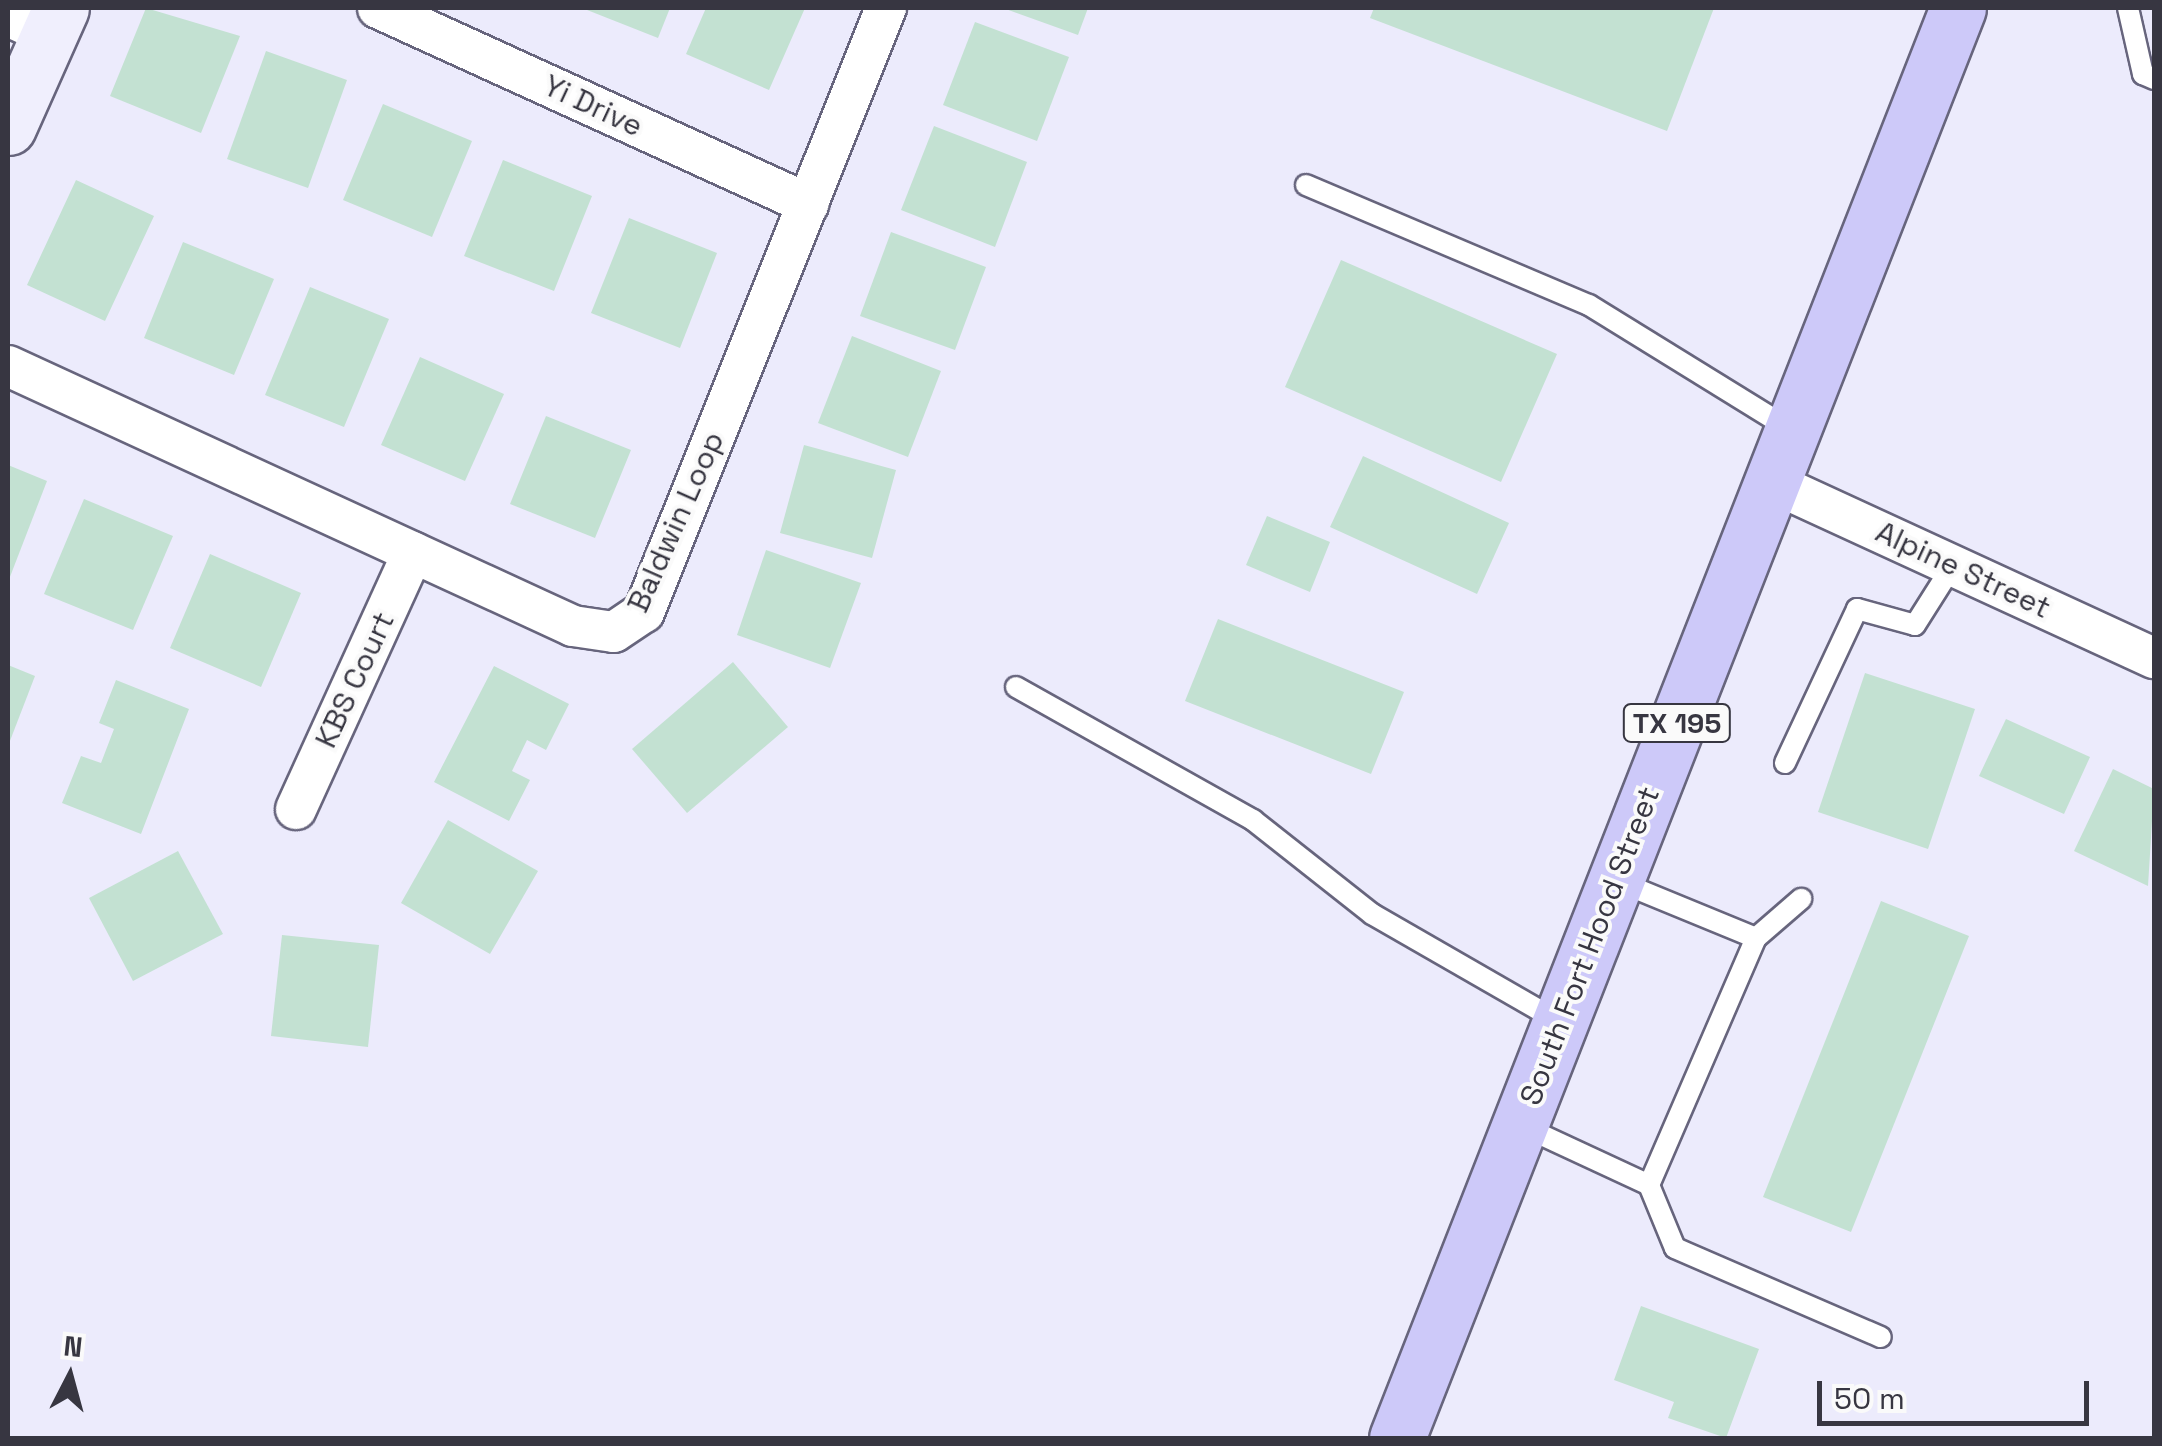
<!DOCTYPE html>
<html>
<head>
<meta charset="utf-8">
<style>
	body { margin:0 }
	#map { position:relative; width:2162px; height:1446px; overflow:hidden; background:#ecebfc; font-family:"Space Grotesk",sans-serif }
	div>[style] { position:absolute }
	.building>* { inset:0; background:#c3e1d2 }
	.roads { filter:drop-shadow(2px 0 #67657d) drop-shadow(-2px 0 #67657d) drop-shadow(0 2px #67657d) drop-shadow(0 -2px #67657d) }
	.lane>* { height:20px; margin:-10px; padding:0 10px; transform-origin:10px; border-radius:10px; background:#fff }
	.street>* { height:40px; margin:-20px; padding:0 20px; transform-origin:20px; border-radius:20px; background:#fff }
	.secondary>* { height:55px; margin:-27.5px; padding:0 27.5px; transform-origin:27.5px; border-radius:27.5px; background:#f0effd }
	.highway>* { height:55px; margin:-27.5px; padding:0 27.5px; transform-origin:27.5px; border-radius:27.5px; background:#cdc9f9 }
	span { translate:-50% -50%; white-space:nowrap; text-align:center; line-height:1.15; -webkit-text-stroke:8px #fafafa; paint-order:stroke }
	.shield-label span { padding:2px 8px; background:#fafafa; border:2px solid; border-radius:8px; -webkit-text-stroke-width:0 }
	.shield-label { font-size:28px; color:#373641; font-weight:700 }
	.street-label { font-size:30px; color:#373641 }
	.frame { position:absolute; inset:0; border:10px solid #373641; pointer-events:none }
	.north { position:absolute; left:20px; top:1326px; width:100px; height:100px; -webkit-text-stroke:8px #fafafa; paint-order:stroke; rotate:6deg; font-size:28px; font-weight:700; line-height:40px; text-align:center; color:#373641 }
	.north::after { content:''; display:block; margin:auto; width:35px; height:45px; background:#373641; clip-path:polygon(50% 0,100% 100%,50% 72%,0 100%) }
	.scale { position:absolute; left:1817px; top:1381px; width:272px; height:45px; box-sizing:border-box; border:5px solid #373641; border-top:0; padding-left:12px; font-size:30px; line-height:35px; white-space:nowrap; color:#373641; -webkit-text-stroke:8px #fafafa; paint-order:stroke }
</style>
</head>
<body>
<div id="map">
	<div class="building">
		<i style="clip-path:polygon(146px 8px,240px 36px,201px 133px,110px 96px)"></i>
		<i style="clip-path:polygon(582px 8px,670px 8px,658px 38px)"></i>
		<i style="clip-path:polygon(706px 8px,805px 8px,769px 90px,686px 54px)"></i>
		<i style="clip-path:polygon(1003px 8px,1088px 8px,1078px 35px)"></i>
		<i style="clip-path:polygon(1374px 8px,1714px 8px,1667px 131px,1370px 18px)"></i>
		<i style="clip-path:polygon(975px 22px,1069px 57px,1037px 141px,943px 105px)"></i>
		<i style="clip-path:polygon(266px 51px,347px 80px,308px 188px,227px 159px)"></i>
		<i style="clip-path:polygon(383px 104px,472px 141px,432px 237px,343px 200px)"></i>
		<i style="clip-path:polygon(934px 126px,1027px 162px,995px 247px,901px 210px)"></i>
		<i style="clip-path:polygon(503px 160px,592px 196px,554px 291px,464px 256px)"></i>
		<i style="clip-path:polygon(76px 180px,154px 216px,105px 321px,27px 285px)"></i>
		<i style="clip-path:polygon(629px 218px,717px 253px,680px 348px,591px 313px)"></i>
		<i style="clip-path:polygon(891px 232px,986px 267px,955px 350px,860px 316px)"></i>
		<i style="clip-path:polygon(183px 242px,274px 279px,234px 375px,144px 338px)"></i>
		<i style="clip-path:polygon(1341px 260px,1557px 354px,1501px 482px,1285px 387px)"></i>
		<i style="clip-path:polygon(310px 287px,389px 319px,344px 427px,265px 395px)"></i>
		<i style="clip-path:polygon(852px 336px,941px 371px,908px 457px,818px 423px)"></i>
		<i style="clip-path:polygon(420px 357px,504px 394px,465px 481px,381px 445px)"></i>
		<i style="clip-path:polygon(546px 416px,631px 450px,595px 538px,510px 504px)"></i>
		<i style="clip-path:polygon(804px 445px,896px 470px,872px 558px,780px 533px)"></i>
		<i style="clip-path:polygon(1363px 456px,1509px 523px,1477px 594px,1330px 527px)"></i>
		<i style="clip-path:polygon(8px 465px,47px 481px,8px 582px)"></i>
		<i style="clip-path:polygon(84px 499px,173px 536px,133px 630px,44px 594px)"></i>
		<i style="clip-path:polygon(1267px 516px,1330px 542px,1310px 592px,1246px 565px)"></i>
		<i style="clip-path:polygon(766px 550px,861px 583px,830px 668px,737px 635px)"></i>
		<i style="clip-path:polygon(210px 554px,301px 593px,261px 687px,170px 648px)"></i>
		<i style="clip-path:polygon(1218px 619px,1404px 692px,1371px 774px,1185px 701px)"></i>
		<i style="clip-path:polygon(733px 662px,788px 727px,687px 813px,632px 749px)"></i>
		<i style="clip-path:polygon(8px 665px,35px 676px,8px 746px)"></i>
		<i style="clip-path:polygon(494px 666px,569px 704px,546px 750px,527px 740px,512px 771px,530px 780px,509px 821px,434px 782px)"></i>
		<i style="clip-path:polygon(1865px 673px,1975px 709px,1928px 849px,1818px 812px)"></i>
		<i style="clip-path:polygon(116px 680px,189px 709px,141px 834px,62px 803px,81px 756px,101px 763px,114px 729px,99px 723px)"></i>
		<i style="clip-path:polygon(2006px 719px,2090px 757px,2064px 814px,1979px 776px)"></i>
		<i style="clip-path:polygon(2113px 769px,2154px 789px,2148px 886px,2074px 851px)"></i>
		<i style="clip-path:polygon(448px 820px,538px 871px,490px 954px,401px 903px)"></i>
		<i style="clip-path:polygon(178px 851px,223px 934px,133px 981px,89px 898px)"></i>
		<i style="clip-path:polygon(1881px 901px,1969px 936px,1851px 1232px,1763px 1197px)"></i>
		<i style="clip-path:polygon(282px 935px,379px 945px,368px 1047px,271px 1036px)"></i>
		<i style="clip-path:polygon(1641px 1306px,1759px 1349px,1726px 1438px,1668px 1418px,1674px 1402px,1614px 1380px)"></i>
	</div>
	<div class="roads">
		<div class="lane">
			<i style="left:2128px;top:8px;width:68px;rotate:77.2deg"></i>
			<i style="left:2143px;top:74px;width:12px;rotate:24deg"></i>
			<i style="left:1306px;top:185px;width:307px;rotate:23deg"></i>
			<i style="left:1589px;top:305px;width:236px;rotate:31.7deg"></i>
			<i style="left:1016px;top:687px;width:272px;rotate:29.3deg"></i>
			<i style="left:1253px;top:820px;width:152px;rotate:38.3deg"></i>
			<i style="left:1372px;top:914px;width:215px;rotate:29.9deg"></i>
			<i style="left:1785px;top:763px;width:170px;rotate:-64.9deg"></i>
			<i style="left:1857px;top:609px;width:60px;rotate:15.4deg"></i>
			<i style="left:1915px;top:625px;width:71px;rotate:-57.7deg"></i>
			<i style="left:1756px;top:938px;width:60px;rotate:-40.9deg"></i>
			<i style="left:1520px;top:1125px;width:142px;rotate:24.9deg"></i>
			<i style="left:1649px;top:1185px;width:269px;rotate:-66.6deg"></i>
			<i style="left:1756px;top:938px;width:150px;rotate:-157.7deg"></i>
			<i style="left:1649px;top:1185px;width:68px;rotate:67.6deg"></i>
			<i style="left:1675px;top:1248px;width:224px;rotate:23.4deg"></i>
		</div>
		<div class="street">
			<i style="left:378px;top:8px;width:473px;rotate:24.5deg"></i>
			<i style="left:8px;top:16px;width:45px;rotate:24.9deg"></i>
			<i style="left:8px;top:366px;width:622px;rotate:24.71deg"></i>
			<i style="left:573px;top:626px;width:41px;rotate:8.3deg"></i>
			<i style="left:614px;top:632px;width:36px;rotate:-34deg"></i>
			<i style="left:644px;top:612px;width:651px;rotate:-68.17deg"></i>
			<i style="left:1771px;top:482px;width:422px;rotate:24.7deg"></i>
			<i style="left:296px;top:809px;width:282px;rotate:-65.5deg"></i>
		</div>
		<div class="secondary">
			<i style="left:8px;top:127px;width:130px;rotate:-66deg"></i>
		</div>
		<div class="highway">
			<i style="left:1397px;top:1438px;width:1536px;rotate:-68.58deg"></i>
		</div>
	</div>
	<div class="shield-label">
		<span style="left:1677px;top:723px">TX 195</span>
	</div>
	<div class="street-label">
		<span style="left:593px;top:106px;rotate:25deg">Yi Drive</span>
		<span style="left:676px;top:522px;rotate:-66deg">Baldwin Loop</span>
		<span style="left:1963px;top:570px;rotate:25deg">Alpine Street</span>
		<span style="left:355px;top:680px;rotate:-65deg">KBS Court</span>
		<span style="left:1590px;top:946px;rotate:-69deg">South Fort Hood Street</span>
	</div>
	<div class="frame"></div>
	<div class="north">N</div>
	<div class="scale">50 m</div>
</div>
</body>
</html>
